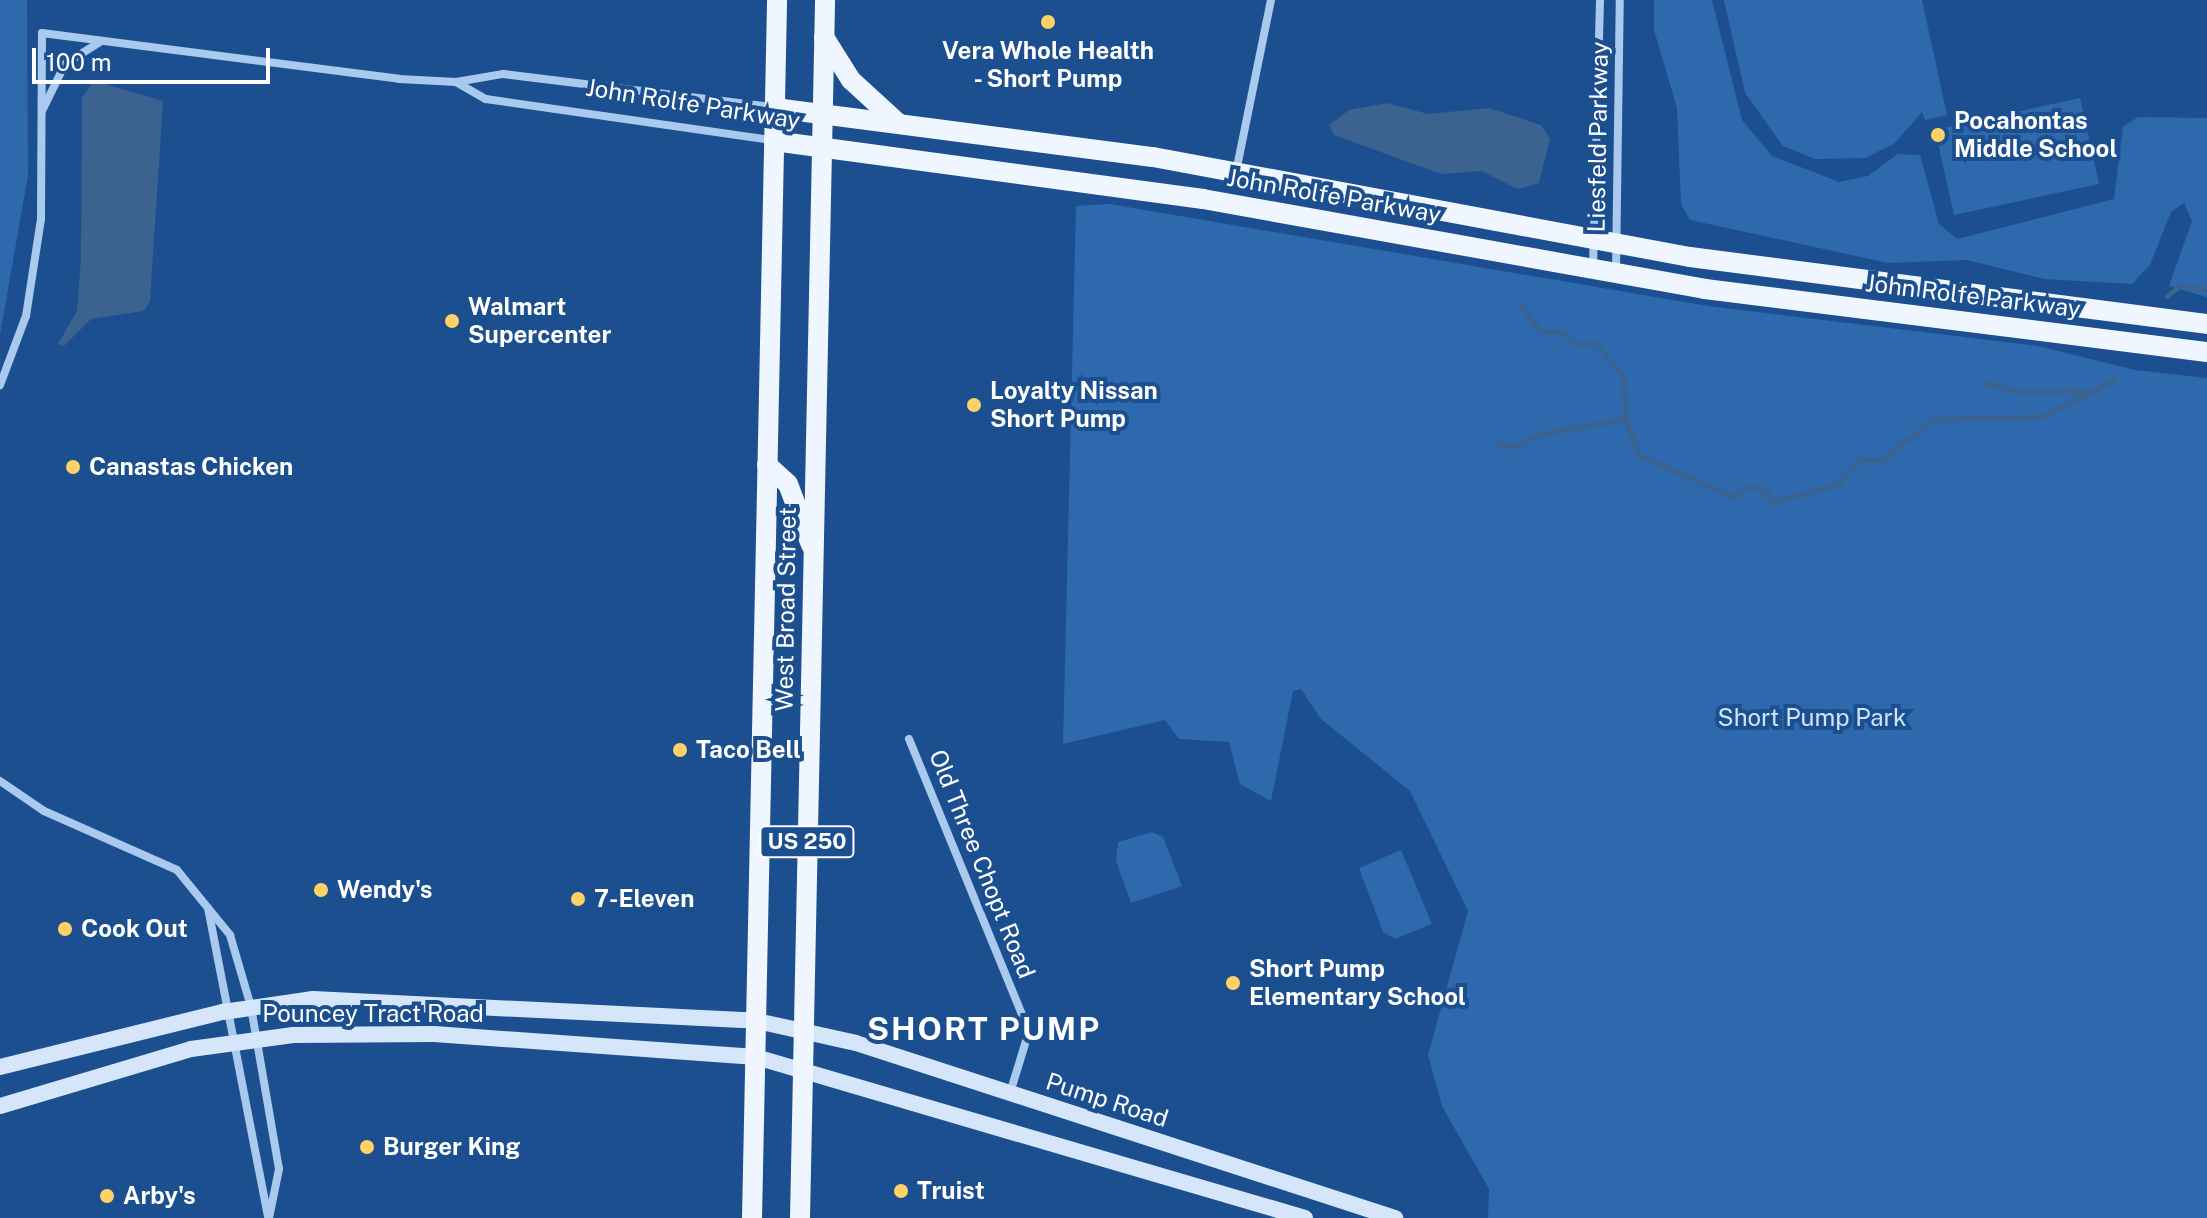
<!DOCTYPE html>
<html>
<head>
<meta charset="utf-8">
<style>
	body { margin:0 }
	#map { position:relative; width:2207px; height:1218px; overflow:hidden; background:#1b4f8f; font-family:"Public Sans",sans-serif }
	div>[style] { position:absolute }
	.green>* { inset:0; background:#2e69ad }
	.water>* { inset:0; background:#3c6290 }
	.stream>* { height:5px; margin:-2.5px; padding:0 2.5px; transform-origin:2.5px; border-radius:2.5px; background:#3c6290 }
	.minor>* { height:8px; margin:-4px; padding:0 4px; transform-origin:4px; border-radius:4px; background:#a9c9ee }
	.secondary>* { height:16px; margin:-8px; padding:0 8px; transform-origin:8px; border-radius:8px; background:#d6e6fa }
	.primary>* { height:20px; margin:-10px; padding:0 10px; transform-origin:10px; border-radius:10px; background:#f0f6ff }
	.dots>* { width:22px; height:22px; translate:-50% -50%; box-sizing:border-box; border:4px solid #1b4f8f; border-radius:50% }
	span { translate:-50% -50%; white-space:nowrap; text-align:center; line-height:1.15; -webkit-text-stroke:8px #1b4f8f; paint-order:stroke }
	.shield-label span { padding:2px 6px; background:#1b4f8f; border:2px solid; border-radius:6px; -webkit-text-stroke-width:0 }
	.shield-label { font-size:22px; color:#fff; font-weight:700 }
	.poi-label { font-size:24px; color:#fff; font-weight:700 }
	.left { translate:0 -50%; text-align:left }
	.street-label { font-size:24px; color:#fff }
	.park-label { font-size:24px; color:#cfe3fa }
	.district-label { font-size:32px; color:#fff; font-weight:700; letter-spacing:2px }
	.scale { position:absolute; left:32px; top:48px; width:238px; height:36px; box-sizing:border-box; border:4px solid #fff; border-top:0; padding-left:10px; font-size:24px; line-height:28px; white-space:nowrap; color:#fff; -webkit-text-stroke:6px #1b4f8f; paint-order:stroke }
</style>
</head>
<body>
<div id="map">
	<div class="green">
		<i style="clip-path:polygon(0 0,27px 0,28px 175px,0 335px)"></i>
		<i style="clip-path:polygon(1654px 0,1712px 0,1742px 120px,1772px 156px,1839px 182px,1868px 176px,1898px 154px,1920px 155px,1939px 224px,1957px 239px,2114px 199px,2123px 127px,2138px 117px,2207px 118px,2207px 297px,2169px 286px,2192px 221px,2184px 203px,2171px 212px,2150px 265px,2132px 284px,2044px 279px,1967px 260px,1888px 263px,1690px 220px,1681px 204px,1677px 108px,1654px 30px)"></i>
		<i style="clip-path:polygon(1724px 0,1922px 0,1947px 115px,1925px 120px,1922px 112px,1895px 143px,1865px 158px,1815px 159px,1783px 146px,1745px 93px)"></i>
		<i style="clip-path:polygon(2080px 98px,2099px 184px,1954px 215px,1935px 130px)"></i>
		<i style="clip-path:polygon(1110px 204px,1708px 306px,2038px 346px,2135px 370px,2207px 378px,2207px 1218px,1488px 1218px,1489px 1189px,1442px 1106px,1428px 1055px,1468px 911px,1410px 791px,1321px 719px,1301px 689px,1293px 691px,1271px 801px,1240px 784px,1229px 742px,1179px 739px,1165px 720px,1063px 744px,1076px 206px)"></i>
		<i style="clip-path:polygon(1152px 832px,1163px 837px,1182px 886px,1131px 903px,1116px 861px,1118px 842px)"></i>
		<i style="clip-path:polygon(1401px 850px,1432px 924px,1395px 939px,1383px 932px,1359px 868px)"></i>
	</div>
	<div class="water">
		<i style="clip-path:polygon(94px 81px,163px 101px,150px 301px,144px 311px,91px 319px,64px 346px,58px 344px,77px 311px,81px 259px,82px 97px)"></i>
		<i style="clip-path:polygon(1387px 103px,1428px 114px,1489px 108px,1541px 125px,1550px 139px,1539px 183px,1518px 189px,1481px 171px,1441px 174px,1334px 135px,1329px 125px,1349px 110px)"></i>
	</div>
	<div class="stream">
		<i style="left:2167px;top:296px;width:16px;rotate:-40deg"></i>
		<i style="left:2179px;top:286px;width:28px;rotate:6deg"></i>
		<i style="left:1520px;top:306px;width:33px;rotate:50deg"></i>
		<i style="left:1541px;top:331px;width:20px;rotate:3deg"></i>
		<i style="left:1561px;top:332px;width:18px;rotate:43deg"></i>
		<i style="left:1574px;top:344px;width:21px;rotate:-3deg"></i>
		<i style="left:1595px;top:343px;width:44px;rotate:48.7deg"></i>
		<i style="left:1624px;top:376px;width:43px;rotate:88.7deg"></i>
		<i style="left:1625px;top:419px;width:39px;rotate:69deg"></i>
		<i style="left:1639px;top:455px;width:103px;rotate:24.1deg"></i>
		<i style="left:1733px;top:497px;width:20px;rotate:-33deg"></i>
		<i style="left:1750px;top:486px;width:18px;rotate:19deg"></i>
		<i style="left:1767px;top:492px;width:11px;rotate:75deg"></i>
		<i style="left:1770px;top:503px;width:71px;rotate:-15.6deg"></i>
		<i style="left:1838px;top:484px;width:33px;rotate:-47deg"></i>
		<i style="left:1860px;top:460px;width:22px"></i>
		<i style="left:1882px;top:460px;width:65px;rotate:-38.8deg"></i>
		<i style="left:1933px;top:419px;width:108px;rotate:-1.1deg"></i>
		<i style="left:2041px;top:417px;width:82px;rotate:-26.9deg"></i>
		<i style="left:1983px;top:382px;width:32px;rotate:16deg"></i>
		<i style="left:2014px;top:391px;width:82px"></i>
		<i style="left:1499px;top:443px;width:16px;rotate:15deg"></i>
		<i style="left:1514px;top:447px;width:28px;rotate:-27deg"></i>
		<i style="left:1539px;top:434px;width:87px;rotate:-9.9deg"></i>
	</div>
	<div class="minor">
		<i style="left:456px;top:82px;width:34px;rotate:30deg"></i>
		<i style="left:486px;top:99px;width:289px;rotate:8.2deg"></i>
		<i style="left:42px;top:111px;width:52px;rotate:-63.9deg"></i>
		<i style="left:65px;top:64px;width:41px;rotate:-32.2deg"></i>
		<i style="left:1236px;top:172px;width:176px;rotate:-78.5deg"></i>
		<i style="left:1593px;top:267px;width:267px;rotate:-88.5deg"></i>
		<i style="left:1616px;top:270px;width:270px;rotate:-89.2deg"></i>
		<i style="left:0;top:385px;width:74px;rotate:-69.4deg"></i>
		<i style="left:26px;top:316px;width:98px;rotate:-81.2deg"></i>
		<i style="left:41px;top:219px;width:186px;rotate:-89.7deg"></i>
		<i style="left:42px;top:33px;width:360px;rotate:7.3deg"></i>
		<i style="left:399px;top:79px;width:57px;rotate:3deg"></i>
		<i style="left:456px;top:82px;width:48px;rotate:-9.7deg"></i>
		<i style="left:503px;top:74px;width:271px;rotate:7deg"></i>
		<i style="left:909px;top:739px;width:316px;rotate:67.7deg"></i>
		<i style="left:1029px;top:1031px;width:65px;rotate:107deg"></i>
		<i style="left:0;top:781px;width:53px;rotate:34.3deg"></i>
		<i style="left:44px;top:811px;width:145px;rotate:23.9deg"></i>
		<i style="left:177px;top:870px;width:84px;rotate:50.8deg"></i>
		<i style="left:230px;top:935px;width:75px;rotate:73.7deg"></i>
		<i style="left:251px;top:1007px;width:164px;rotate:80.2deg"></i>
		<i style="left:279px;top:1169px;width:50px;rotate:101.5deg"></i>
		<i style="left:208px;top:908px;width:316px;rotate:79deg"></i>
	</div>
	<div class="secondary">
		<i style="left:0;top:1067px;width:230px;rotate:-13.9deg"></i>
		<i style="left:223px;top:1012px;width:91px;rotate:-8.2deg"></i>
		<i style="left:313px;top:999px;width:445px;rotate:2.8deg"></i>
		<i style="left:757px;top:1021px;width:101px;rotate:12.5deg"></i>
		<i style="left:856px;top:1043px;width:567px;rotate:17.99deg"></i>
		<i style="left:0;top:1106px;width:199px;rotate:-16.6deg"></i>
		<i style="left:191px;top:1049px;width:103px;rotate:-7.8deg"></i>
		<i style="left:293px;top:1035px;width:141px;rotate:-0.4deg"></i>
		<i style="left:434px;top:1034px;width:323px;rotate:4.1deg"></i>
		<i style="left:756px;top:1057px;width:572px;rotate:16.34deg"></i>
	</div>
	<div class="primary">
		<i style="left:824px;top:37px;width:51px;rotate:57.9deg"></i>
		<i style="left:851px;top:80px;width:65px;rotate:42.5deg"></i>
		<i style="left:775px;top:108px;width:381px;rotate:7.4deg"></i>
		<i style="left:1153px;top:157px;width:546px;rotate:10.55deg"></i>
		<i style="left:1690px;top:257px;width:521px;rotate:7.38deg"></i>
		<i style="left:774px;top:141px;width:433px;rotate:7.7deg"></i>
		<i style="left:1203px;top:199px;width:510px;rotate:10.16deg"></i>
		<i style="left:1705px;top:289px;width:506px;rotate:7.15deg"></i>
		<i style="left:767px;top:465px;width:28px;rotate:42deg"></i>
		<i style="left:788px;top:484px;width:65px;rotate:69.3deg"></i>
		<i style="left:752px;top:1218px;width:1218px;rotate:-88.82deg"></i>
		<i style="left:800px;top:1218px;width:1218px;rotate:-88.82deg"></i>
	</div>
	<div class="dots">
		<i style="left:1048px;top:22px;background:#ffd166"></i>
		<i style="left:1938px;top:135px;background:#ffd166"></i>
		<i style="left:452px;top:321px;background:#ffd166"></i>
		<i style="left:974px;top:405px;background:#ffd166"></i>
		<i style="left:73px;top:467px;background:#ffd166"></i>
		<i style="left:680px;top:750px;background:#ffd166"></i>
		<i style="left:321px;top:890px;background:#ffd166"></i>
		<i style="left:578px;top:899px;background:#ffd166"></i>
		<i style="left:65px;top:929px;background:#ffd166"></i>
		<i style="left:1233px;top:983px;background:#ffd166"></i>
		<i style="left:367px;top:1147px;background:#ffd166"></i>
		<i style="left:901px;top:1191px;background:#ffd166"></i>
		<i style="left:107px;top:1196px;background:#ffd166"></i>
	</div>
	<div class="shield-label">
		<span style="left:807px;top:842px">US 250</span>
	</div>
	<div class="poi-label">
		<span style="left:1048px;top:65px">Vera Whole Health<br>- Short Pump</span>
		<span class="left" style="left:1954px;top:135px">Pocahontas<br>Middle School</span>
		<span class="left" style="left:468px;top:321px">Walmart<br>Supercenter</span>
		<span class="left" style="left:990px;top:405px">Loyalty Nissan<br>Short Pump</span>
		<span class="left" style="left:89px;top:467px">Canastas Chicken</span>
		<span class="left" style="left:696px;top:750px">Taco Bell</span>
		<span class="left" style="left:337px;top:890px">Wendy's</span>
		<span class="left" style="left:594px;top:899px">7-Eleven</span>
		<span class="left" style="left:81px;top:929px">Cook Out</span>
		<span class="left" style="left:1249px;top:983px">Short Pump<br>Elementary School</span>
		<span class="left" style="left:383px;top:1147px">Burger King</span>
		<span class="left" style="left:917px;top:1191px">Truist</span>
		<span class="left" style="left:123px;top:1196px">Arby's</span>
	</div>
	<div class="street-label">
		<span style="left:693px;top:104px;rotate:9deg">John Rolfe Parkway</span>
		<span style="left:1598px;top:137px;rotate:-89deg">Liesfeld Parkway</span>
		<span style="left:1334px;top:196px;rotate:10deg">John Rolfe Parkway</span>
		<span style="left:1973px;top:296px;rotate:7deg">John Rolfe Parkway</span>
		<span style="left:786px;top:609px;rotate:-89deg">West Broad Street</span>
		<span style="left:982px;top:864px;rotate:68deg">Old Three Chopt Road</span>
		<span style="left:373px;top:1014px">Pouncey Tract Road</span>
		<span style="left:1107px;top:1100px;rotate:18deg">Pump Road</span>
	</div>
	<div class="park-label">
		<span style="left:1812px;top:718px">Short Pump Park</span>
	</div>
	<div class="district-label">
		<span style="left:984px;top:1029px">SHORT PUMP</span>
	</div>
	<div class="scale">100 m</div>
</div>
</body>
</html>
